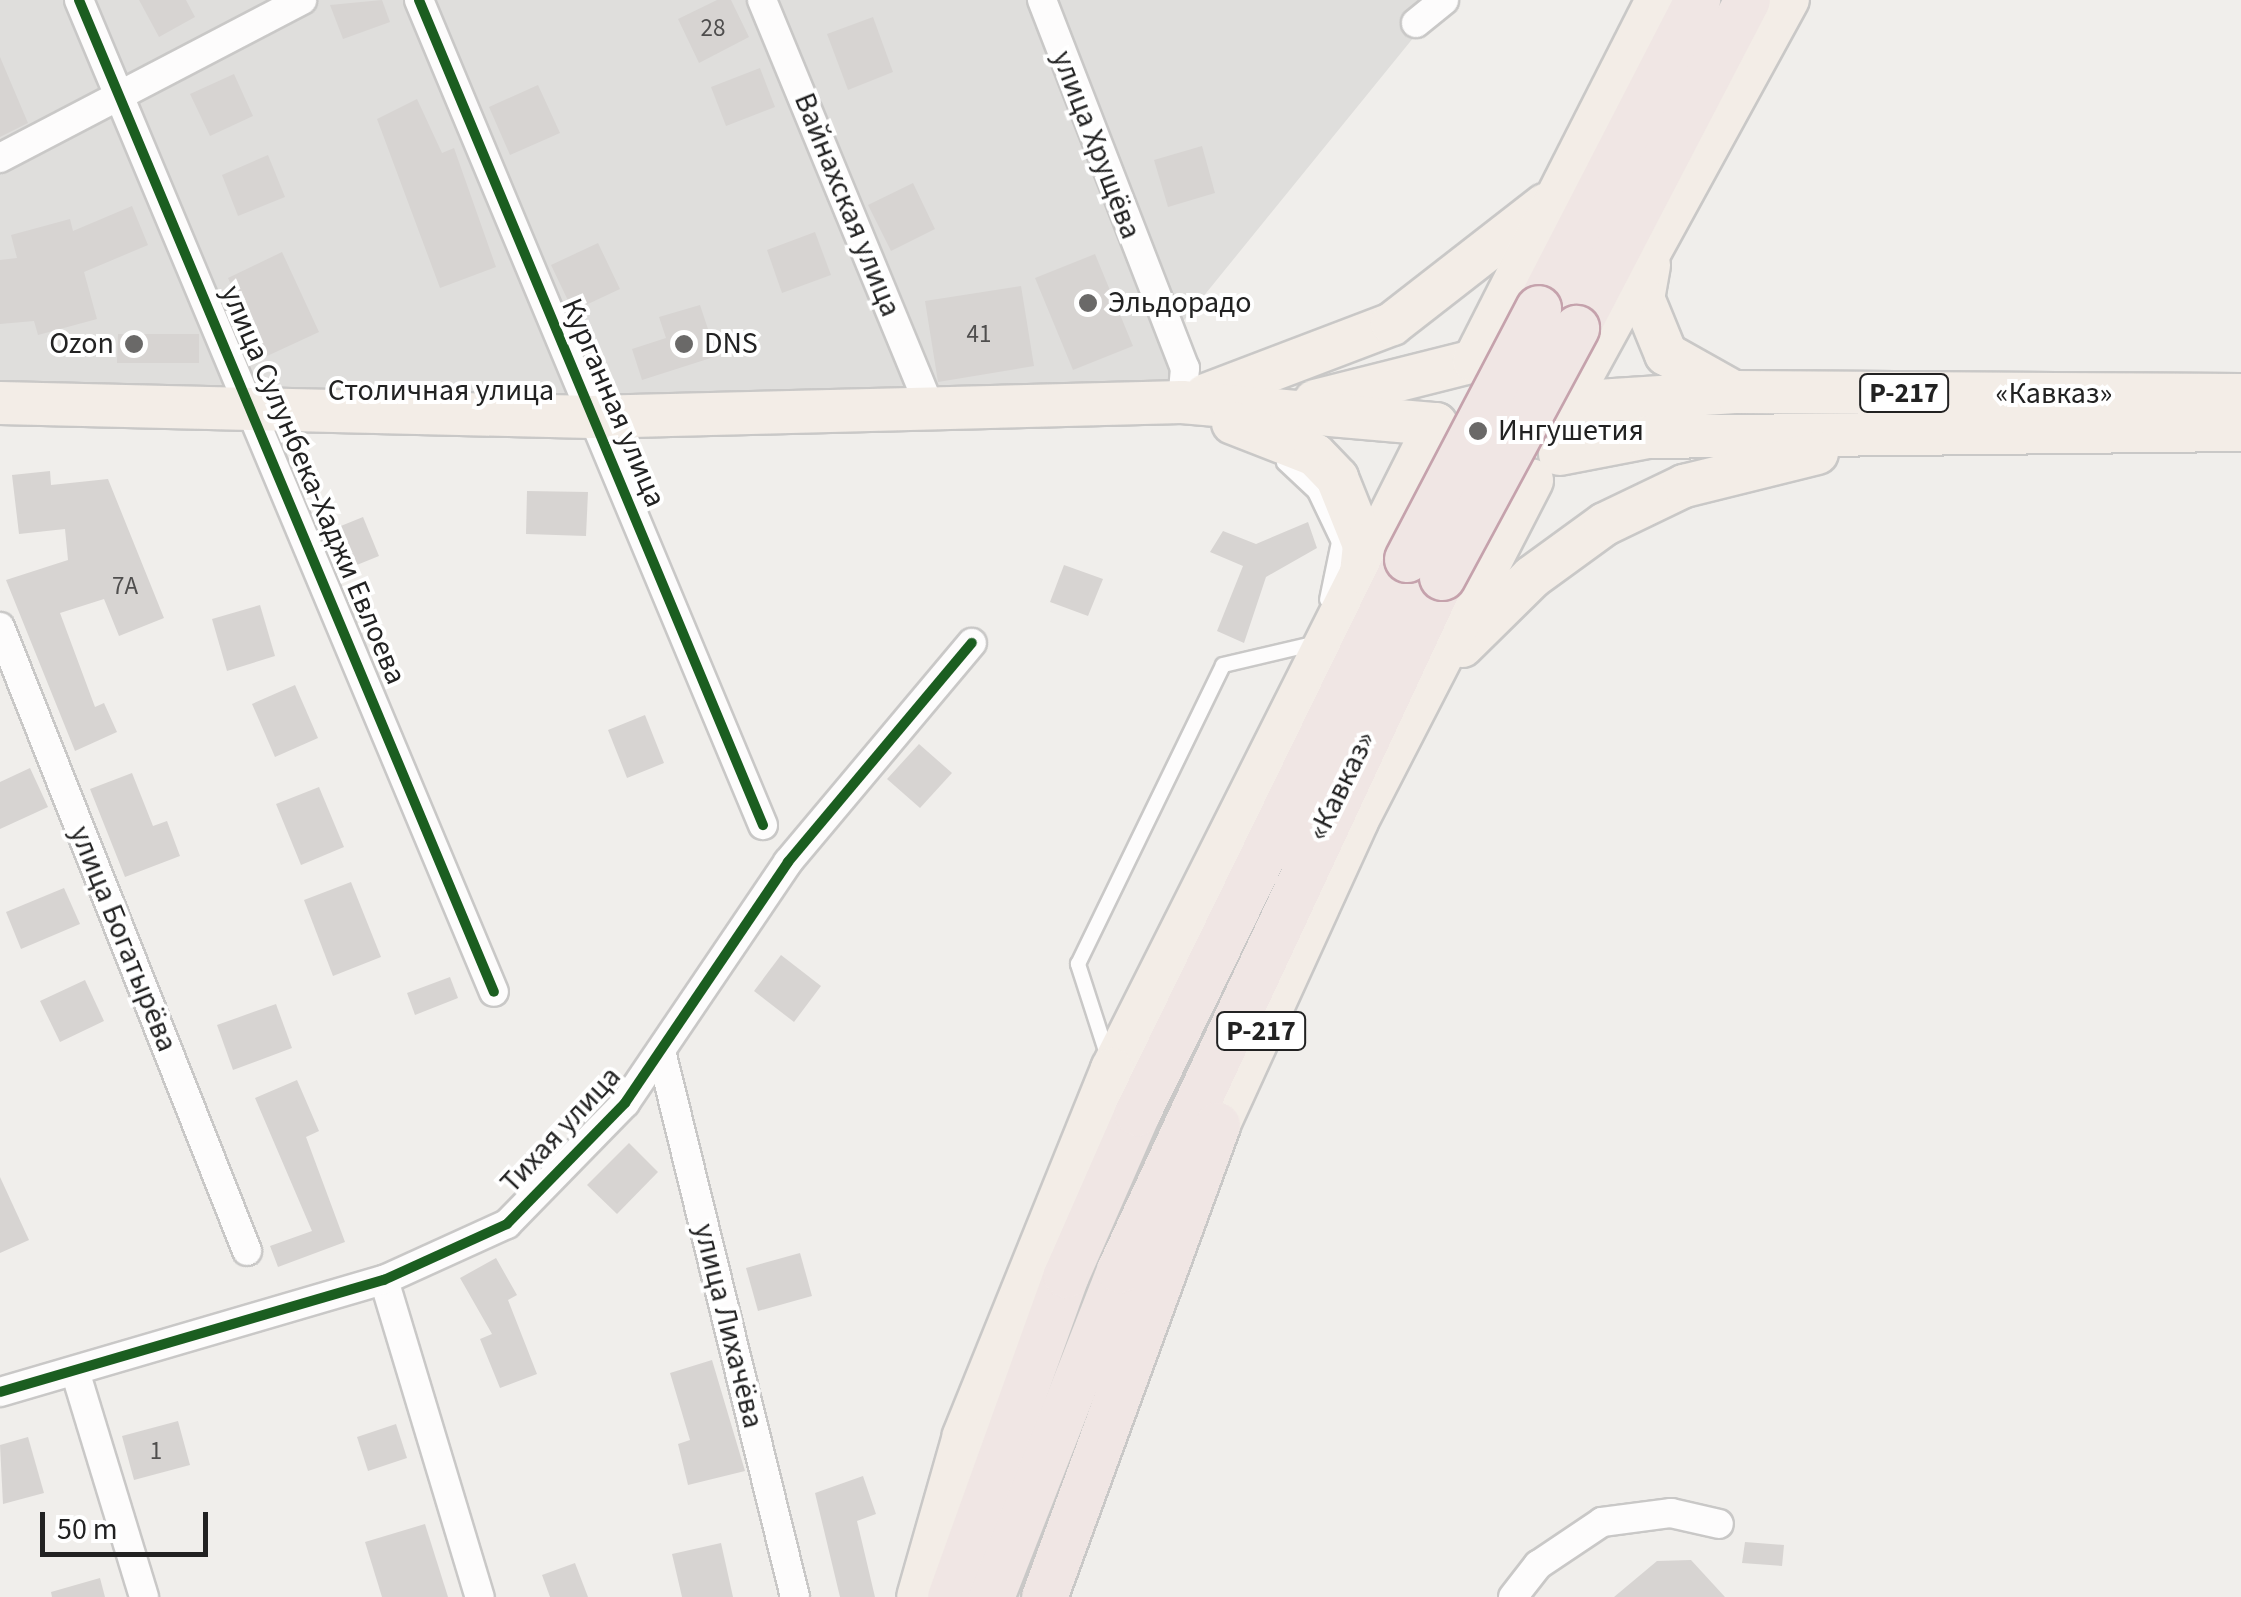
<!DOCTYPE html>
<html>
<head>
<meta charset="utf-8">
<style>
	body { margin:0 }
	#map { position:relative; width:2241px; height:1597px; overflow:hidden; background:#f0eeeb; font-family:"Source Sans 3",sans-serif }
	div>[style] { position:absolute }
	.residential>* { inset:0; background:#dfdedc }
	.building>* { inset:0; background:#d7d4d2 }
	.roads { filter:drop-shadow(2px 0 #c9c8c7) drop-shadow(-2px 0 #c9c8c7) drop-shadow(0 2px #c9c8c7) drop-shadow(0 -2px #c9c8c7) }
	.service>* { height:14px; margin:-7px; padding:0 7px; transform-origin:7px; border-radius:7px; background:#fdfcfc }
	.minor>* { height:28px; margin:-14px; padding:0 14px; transform-origin:14px; border-radius:14px; background:#fdfcfc }
	.primary>* { height:42px; margin:-21px; padding:0 21px; transform-origin:21px; border-radius:21px; background:#f3ede7 }
	.trunk>* { height:45px; margin:-22.5px; padding:0 22.5px; transform-origin:22.5px; border-radius:22.5px; background:#f0e6e4 }
	.bridges { filter:drop-shadow(2px 0 #c5a2ac) drop-shadow(-2px 0 #c5a2ac) drop-shadow(0 2px #c5a2ac) drop-shadow(0 -2px #c5a2ac) }
	.trunk-bridge>* { height:45px; margin:-22.5px; padding:0 22.5px; transform-origin:22.5px; border-radius:22.5px; background:#f0e6e4 }
	.cycleway>* { height:10px; margin:-5px; padding:0 5px; transform-origin:5px; border-radius:5px; background:#1b5e20 }
	.dots>* { width:28px; height:28px; translate:-50% -50%; box-sizing:border-box; border:5px solid #fff; border-radius:50% }
	span { translate:-50% -50%; white-space:nowrap; text-align:center; line-height:1.15; -webkit-text-stroke:8px #fff; paint-order:stroke }
	.number-label { font-size:25px; color:#4f4e4e }
	.number-label span { -webkit-text-stroke-width:0 }
	.shield-label span { padding:2px 8px; background:#fff; border:2px solid; border-radius:8px; -webkit-text-stroke-width:0 }
	.shield-label { font-size:28px; color:#222; font-weight:700 }
	.street-label { font-size:30px; color:#222 }
	.poi-label { font-size:30px; color:#222 }
	.left { translate:0 -50%; text-align:left }
	.right { translate:-100% -50%; text-align:right }
	.scale { position:absolute; left:40px; top:1512px; width:168px; height:45px; box-sizing:border-box; border:5px solid #222; border-top:0; padding-left:12px; font-size:30px; line-height:35px; white-space:nowrap; color:#222; -webkit-text-stroke:8px #fff; paint-order:stroke }
</style>
</head>
<body>
<div id="map">
	<div class="residential">
		<i style="clip-path:polygon(0 0,1444px 0,1172px 335px,1182px 402px,0 403px)"></i>
	</div>
	<div class="building">
		<i style="clip-path:polygon(139px 0,186px 0,195px 17px,159px 37px)"></i>
		<i style="clip-path:polygon(382px 0,390px 22px,343px 39px,330px 5px)"></i>
		<i style="clip-path:polygon(717px 0,731px 0,749px 37px,699px 63px,678px 19px)"></i>
		<i style="clip-path:polygon(873px 17px,893px 72px,848px 90px,827px 34px)"></i>
		<i style="clip-path:polygon(0 57px,28px 123px,0 137px)"></i>
		<i style="clip-path:polygon(760px 68px,775px 107px,726px 126px,711px 87px)"></i>
		<i style="clip-path:polygon(234px 74px,253px 116px,210px 136px,190px 94px)"></i>
		<i style="clip-path:polygon(538px 85px,560px 133px,510px 155px,489px 107px)"></i>
		<i style="clip-path:polygon(417px 99px,442px 153px,454px 148px,496px 267px,440px 288px,377px 119px)"></i>
		<i style="clip-path:polygon(1202px 146px,1215px 193px,1168px 207px,1154px 160px)"></i>
		<i style="clip-path:polygon(268px 155px,285px 197px,238px 216px,222px 175px)"></i>
		<i style="clip-path:polygon(913px 183px,935px 229px,891px 251px,868px 205px)"></i>
		<i style="clip-path:polygon(132px 206px,148px 245px,84px 272px,97px 319px,38px 335px,34px 321px,0 324px,0 260px,17px 258px,11px 235px,70px 219px,73px 231px)"></i>
		<i style="clip-path:polygon(815px 232px,831px 275px,782px 293px,767px 250px)"></i>
		<i style="clip-path:polygon(598px 243px,620px 289px,573px 311px,551px 265px)"></i>
		<i style="clip-path:polygon(282px 252px,319px 332px,265px 357px,228px 278px)"></i>
		<i style="clip-path:polygon(1095px 254px,1133px 346px,1073px 370px,1035px 278px)"></i>
		<i style="clip-path:polygon(1021px 286px,1034px 366px,938px 382px,925px 301px)"></i>
		<i style="clip-path:polygon(700px 305px,717px 356px,642px 380px,632px 349px,666px 338px,659px 317px)"></i>
		<i style="clip-path:polygon(118px 334px,199px 334px,199px 363px,117px 363px)"></i>
		<i style="clip-path:polygon(50px 471px,51px 485px,108px 479px,164px 618px,119px 636px,104px 599px,60px 613px,95px 707px,104px 703px,117px 732px,75px 751px,6px 580px,68px 560px,65px 529px,19px 534px,12px 475px)"></i>
		<i style="clip-path:polygon(527px 491px,588px 492px,586px 536px,526px 534px)"></i>
		<i style="clip-path:polygon(363px 517px,379px 556px,342px 571px,326px 532px)"></i>
		<i style="clip-path:polygon(1308px 522px,1317px 548px,1266px 577px,1244px 643px,1217px 631px,1243px 566px,1210px 552px,1223px 531px,1256px 544px)"></i>
		<i style="clip-path:polygon(1064px 565px,1103px 579px,1088px 616px,1050px 602px)"></i>
		<i style="clip-path:polygon(260px 605px,275px 656px,227px 671px,212px 619px)"></i>
		<i style="clip-path:polygon(295px 685px,318px 738px,275px 757px,252px 704px)"></i>
		<i style="clip-path:polygon(645px 715px,664px 763px,627px 778px,608px 730px)"></i>
		<i style="clip-path:polygon(919px 744px,952px 773px,920px 808px,887px 779px)"></i>
		<i style="clip-path:polygon(30px 768px,48px 807px,0 829px,0 782px)"></i>
		<i style="clip-path:polygon(132px 773px,153px 826px,167px 821px,180px 856px,125px 877px,90px 789px)"></i>
		<i style="clip-path:polygon(319px 787px,344px 847px,301px 865px,276px 804px)"></i>
		<i style="clip-path:polygon(351px 882px,381px 957px,333px 976px,304px 900px)"></i>
		<i style="clip-path:polygon(64px 888px,80px 924px,21px 949px,6px 912px)"></i>
		<i style="clip-path:polygon(781px 955px,821px 986px,794px 1022px,754px 991px)"></i>
		<i style="clip-path:polygon(450px 977px,458px 998px,415px 1015px,407px 993px)"></i>
		<i style="clip-path:polygon(85px 980px,104px 1021px,60px 1042px,40px 1001px)"></i>
		<i style="clip-path:polygon(276px 1004px,292px 1048px,233px 1070px,217px 1025px)"></i>
		<i style="clip-path:polygon(297px 1080px,319px 1131px,306px 1137px,345px 1242px,278px 1267px,270px 1246px,312px 1231px,255px 1098px)"></i>
		<i style="clip-path:polygon(629px 1143px,658px 1172px,617px 1214px,587px 1185px)"></i>
		<i style="clip-path:polygon(0 1177px,29px 1240px,0 1253px)"></i>
		<i style="clip-path:polygon(800px 1253px,812px 1296px,758px 1311px,746px 1268px)"></i>
		<i style="clip-path:polygon(496px 1258px,517px 1295px,508px 1300px,537px 1374px,500px 1388px,480px 1339px,492px 1334px,460px 1278px)"></i>
		<i style="clip-path:polygon(712px 1360px,745px 1471px,688px 1485px,678px 1444px,690px 1440px,670px 1373px)"></i>
		<i style="clip-path:polygon(178px 1421px,190px 1465px,134px 1480px,122px 1436px)"></i>
		<i style="clip-path:polygon(396px 1424px,407px 1458px,368px 1471px,357px 1437px)"></i>
		<i style="clip-path:polygon(28px 1437px,44px 1493px,3px 1504px,0 1445px)"></i>
		<i style="clip-path:polygon(863px 1476px,876px 1514px,857px 1521px,875px 1597px,840px 1597px,815px 1493px)"></i>
		<i style="clip-path:polygon(425px 1524px,448px 1597px,382px 1597px,365px 1542px)"></i>
		<i style="clip-path:polygon(1745px 1542px,1784px 1545px,1782px 1566px,1742px 1563px)"></i>
		<i style="clip-path:polygon(721px 1543px,733px 1597px,682px 1597px,672px 1554px)"></i>
		<i style="clip-path:polygon(1691px 1560px,1725px 1597px,1614px 1597px,1657px 1561px)"></i>
		<i style="clip-path:polygon(575px 1563px,588px 1597px,550px 1597px,542px 1575px)"></i>
		<i style="clip-path:polygon(100px 1578px,105px 1597px,52px 1597px,51px 1592px)"></i>
	</div>
	<div class="roads">
		<div class="service">
			<i style="left:1284px;top:463px;width:42px;rotate:43.1deg"></i>
			<i style="left:1315px;top:492px;width:55px;rotate:64.4deg"></i>
			<i style="left:1339px;top:542px;width:59px;rotate:101.7deg"></i>
			<i style="left:1107px;top:1054px;width:95px;rotate:-107.9deg"></i>
			<i style="left:1078px;top:964px;width:332px;rotate:-64.1deg"></i>
			<i style="left:1223px;top:665px;width:97px;rotate:-13.2deg"></i>
		</div>
		<div class="minor">
			<i style="left:79px;top:0;width:1075px;rotate:67.3deg"></i>
			<i style="left:419px;top:0;width:894px;rotate:67.37deg"></i>
			<i style="left:762px;top:0;width:443px;rotate:67.6deg"></i>
			<i style="left:1042px;top:0;width:395px;rotate:68.8deg"></i>
			<i style="left:1185px;top:368px;width:34px;rotate:95deg"></i>
			<i style="left:1416px;top:23px;width:36px;rotate:-39deg"></i>
			<i style="left:0;top:158px;width:341px;rotate:-27.6deg"></i>
			<i style="left:0;top:627px;width:671px;rotate:68.4deg"></i>
			<i style="left:662px;top:1055px;width:558px;rotate:76.21deg"></i>
			<i style="left:384px;top:1280px;width:331px;rotate:73.2deg"></i>
			<i style="left:75px;top:1371px;width:236px;rotate:73deg"></i>
			<i style="left:0;top:1392px;width:400px;rotate:-16.3deg"></i>
			<i style="left:384px;top:1280px;width:135px;rotate:-24.5deg"></i>
			<i style="left:507px;top:1224px;width:169px;rotate:-45.7deg"></i>
			<i style="left:625px;top:1103px;width:291px;rotate:-55.9deg"></i>
			<i style="left:788px;top:862px;width:286px;rotate:-50deg"></i>
			<i style="left:1513px;top:1597px;width:41px;rotate:-52deg"></i>
			<i style="left:1538px;top:1565px;width:77px;rotate:-33.9deg"></i>
			<i style="left:1602px;top:1522px;width:70px;rotate:-7.4deg"></i>
			<i style="left:1671px;top:1513px;width:49px;rotate:12.9deg"></i>
		</div>
		<div class="primary">
			<i style="left:1649px;top:265px;width:34px;rotate:100deg"></i>
			<i style="left:1643px;top:298px;width:61px;rotate:67.7deg"></i>
			<i style="left:1666px;top:354px;width:73px;rotate:29.4deg"></i>
			<i style="left:1206px;top:395px;width:199px;rotate:-20.9deg"></i>
			<i style="left:1392px;top:324px;width:194px;rotate:-37.9deg"></i>
			<i style="left:1315px;top:401px;width:164px;rotate:-14.1deg"></i>
			<i style="left:1474px;top:361px;width:405px;rotate:-63.1deg"></i>
			<i style="left:0;top:403px;width:591px;rotate:1.36deg"></i>
			<i style="left:591px;top:417px;width:591px;rotate:-1.45deg"></i>
			<i style="left:1182px;top:402px;width:255px;rotate:5deg"></i>
			<i style="left:1436px;top:424px;width:722px;rotate:116.67deg"></i>
			<i style="left:1112px;top:1069px;width:396px;rotate:112deg"></i>
			<i style="left:964px;top:1436px;width:167px;rotate:105.9deg"></i>
			<i style="left:1567px;top:403px;width:168px;rotate:-3.7deg"></i>
			<i style="left:1735px;top:392px;width:506px;rotate:0.34deg"></i>
			<i style="left:1567px;top:403px;width:460px;rotate:-61.3deg"></i>
			<i style="left:1233px;top:423px;width:88px;rotate:21.3deg"></i>
			<i style="left:1315px;top:455px;width:32px;rotate:46deg"></i>
			<i style="left:1337px;top:478px;width:72px;rotate:68.1deg"></i>
			<i style="left:1364px;top:545px;width:27px;rotate:96deg"></i>
			<i style="left:1560px;top:454px;width:90px;rotate:-10.9deg"></i>
			<i style="left:1648px;top:437px;width:593px;rotate:-0.68deg"></i>
			<i style="left:1462px;top:646px;width:98px;rotate:-44.6deg"></i>
			<i style="left:1532px;top:577px;width:90px;rotate:-36deg"></i>
			<i style="left:1605px;top:524px;width:88px;rotate:-25.7deg"></i>
			<i style="left:1684px;top:486px;width:137px;rotate:-13.9deg"></i>
			<i style="left:1204px;top:1157px;width:369px;rotate:-65.5deg"></i>
			<i style="left:1357px;top:821px;width:383px;rotate:-62.8deg"></i>
		</div>
		<div class="trunk">
			<i style="left:1538px;top:308px;width:347px;rotate:-62.7deg"></i>
			<i style="left:1576px;top:328px;width:370px;rotate:-62.5deg"></i>
			<i style="left:950px;top:1597px;width:342px;rotate:-70.2deg"></i>
			<i style="left:1066px;top:1275px;width:177px;rotate:-66.3deg"></i>
			<i style="left:1137px;top:1113px;width:616px;rotate:-64.02deg"></i>
			<i style="left:991px;top:1597px;width:351px;rotate:-68.6deg"></i>
			<i style="left:1119px;top:1270px;width:765px;rotate:-65.01deg"></i>
			<i style="left:1044px;top:1597px;width:503px;rotate:-69.87deg"></i>
		</div>
	</div>
	<div class="bridges">
		<div class="trunk-bridge">
			<i style="left:1407px;top:559px;width:283px;rotate:-62.4deg"></i>
			<i style="left:1442px;top:577px;width:283px;rotate:-61.7deg"></i>
		</div>
	</div>
	<div class="cycleway">
		<i style="left:79px;top:0;width:1075px;rotate:67.3deg"></i>
		<i style="left:419px;top:0;width:894px;rotate:67.37deg"></i>
		<i style="left:0;top:1392px;width:400px;rotate:-16.3deg"></i>
		<i style="left:384px;top:1280px;width:135px;rotate:-24.5deg"></i>
		<i style="left:507px;top:1224px;width:169px;rotate:-45.7deg"></i>
		<i style="left:625px;top:1103px;width:291px;rotate:-55.9deg"></i>
		<i style="left:788px;top:862px;width:286px;rotate:-50deg"></i>
	</div>
	<div class="dots">
		<i style="left:1088px;top:303px;background:#6a6968"></i>
		<i style="left:134px;top:344px;background:#6a6968"></i>
		<i style="left:684px;top:344px;background:#6a6968"></i>
		<i style="left:1478px;top:431px;background:#6a6968"></i>
	</div>
	<div class="number-label">
		<span style="left:713px;top:28px">28</span>
		<span style="left:979px;top:334px">41</span>
		<span style="left:125px;top:586px">7А</span>
		<span style="left:156px;top:1451px">1</span>
	</div>
	<div class="shield-label">
		<span style="left:1904px;top:393px">Р-217</span>
		<span style="left:1261px;top:1031px">Р-217</span>
	</div>
	<div class="street-label">
		<span style="left:1096px;top:145px;rotate:69deg">улица Хрущёва</span>
		<span style="left:847px;top:205px;rotate:68deg">Вайнахская улица</span>
		<span style="left:441px;top:391px">Столичная улица</span>
		<span style="left:2054px;top:394px">«Кавказ»</span>
		<span style="left:613px;top:403px;rotate:67deg">Курганная улица</span>
		<span style="left:313px;top:485px;rotate:67deg">улица Сулунбека-Хаджи Евлоева</span>
		<span style="left:1342px;top:786px;rotate:-64deg">«Кавказ»</span>
		<span style="left:123px;top:939px;rotate:68deg">улица Богатырёва</span>
		<span style="left:561px;top:1130px;rotate:-47deg">Тихая улица</span>
		<span style="left:728px;top:1326px;rotate:76deg">улица Лихачёва</span>
	</div>
	<div class="poi-label">
		<span class="left" style="left:1108px;top:303px">Эльдорадо</span>
		<span class="right" style="left:114px;top:344px">Ozon</span>
		<span class="left" style="left:704px;top:344px">DNS</span>
		<span class="left" style="left:1498px;top:431px">Ингушетия</span>
	</div>
	<div class="scale">50 m</div>
</div>
</body>
</html>
